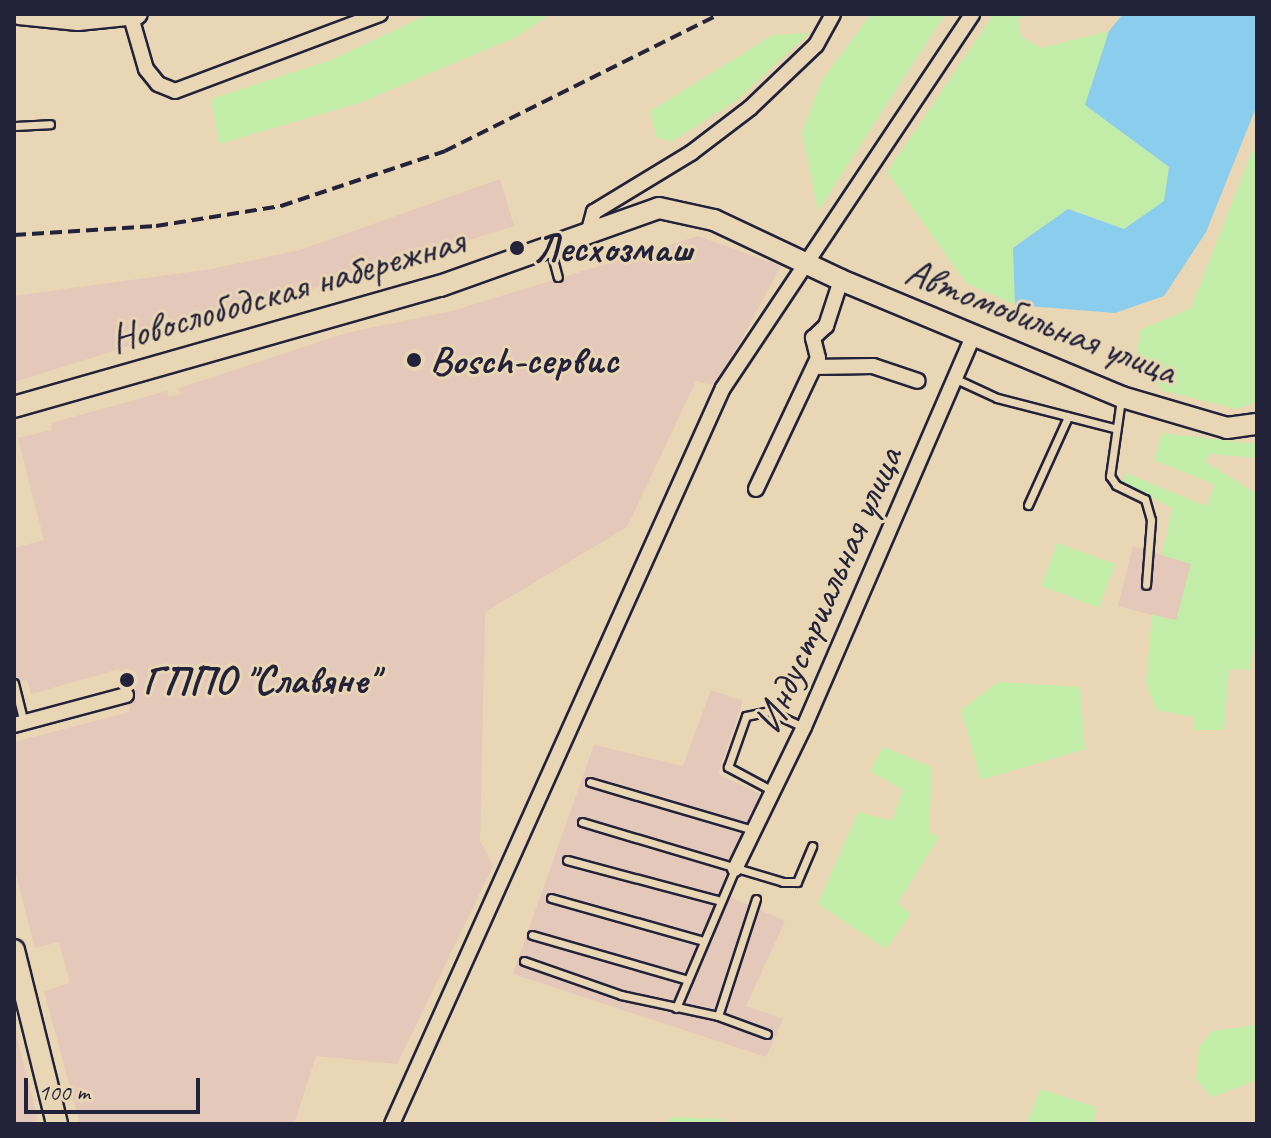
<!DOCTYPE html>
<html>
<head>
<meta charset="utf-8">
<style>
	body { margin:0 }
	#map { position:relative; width:1271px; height:1138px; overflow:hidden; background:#e9d6b4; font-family:Caveat,sans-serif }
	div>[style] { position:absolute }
	.built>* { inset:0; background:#e4c8b9 }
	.green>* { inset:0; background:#c2eda9 }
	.water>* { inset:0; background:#8bcded }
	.roads { filter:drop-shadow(2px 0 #22223b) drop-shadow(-2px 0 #22223b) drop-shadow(0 2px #22223b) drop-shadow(0 -2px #22223b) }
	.lane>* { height:7px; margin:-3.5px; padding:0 3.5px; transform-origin:3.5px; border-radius:3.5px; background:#e9d6b4 }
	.street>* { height:14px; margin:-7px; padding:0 7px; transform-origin:7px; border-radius:7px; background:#e9d6b4 }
	.secondary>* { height:20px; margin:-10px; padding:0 10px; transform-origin:10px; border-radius:10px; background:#e9d6b4 }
	.rail>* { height:4px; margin-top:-2px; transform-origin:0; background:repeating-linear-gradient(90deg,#22223b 0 12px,transparent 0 18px) }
	.dots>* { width:22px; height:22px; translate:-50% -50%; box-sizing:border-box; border:4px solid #e9d6b4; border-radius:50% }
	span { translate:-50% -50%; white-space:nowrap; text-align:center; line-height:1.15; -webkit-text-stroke:6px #e9d6b4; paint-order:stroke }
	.poi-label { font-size:40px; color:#22223b; font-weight:700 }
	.left { translate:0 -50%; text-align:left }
	.street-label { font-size:40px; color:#22223b }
	.frame { position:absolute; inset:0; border:16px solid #22223b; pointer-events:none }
	.scale { position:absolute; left:24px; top:1078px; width:176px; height:36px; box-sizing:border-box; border:4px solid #22223b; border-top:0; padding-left:10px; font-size:24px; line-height:28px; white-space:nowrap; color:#22223b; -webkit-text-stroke:6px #e9d6b4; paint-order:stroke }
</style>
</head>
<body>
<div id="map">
	<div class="built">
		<i style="clip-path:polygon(500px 179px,514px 226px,14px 382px,14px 296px,212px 269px,300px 250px)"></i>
		<i style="clip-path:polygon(698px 236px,781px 266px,716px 386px,696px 381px,627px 527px,485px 612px,480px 841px,493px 866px,397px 1064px,316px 1056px,294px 1124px,80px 1124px,44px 991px,70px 983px,59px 942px,35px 948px,14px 867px,14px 742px,130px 712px,119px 669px,31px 694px,27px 680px,14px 683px,14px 548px,44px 540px,18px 438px,52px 430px,51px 423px,167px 391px,169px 397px,180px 394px,179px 388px,346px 333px,452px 311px)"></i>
		<i style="clip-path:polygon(1133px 546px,1191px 564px,1176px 621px,1118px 606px)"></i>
		<i style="clip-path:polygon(711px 690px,743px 701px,718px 774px,760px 794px,719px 892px,785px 921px,746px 1006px,783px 1019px,766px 1057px,513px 974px,594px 745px,683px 766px)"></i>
		<i style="clip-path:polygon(14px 1025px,38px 1120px,24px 1124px,14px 1124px)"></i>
	</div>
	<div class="green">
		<i style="clip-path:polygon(429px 14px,551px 14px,516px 37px,362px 102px,219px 144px,211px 99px,331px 60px)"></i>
		<i style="clip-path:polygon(871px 14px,945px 14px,818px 211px,802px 132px,822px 80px)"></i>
		<i style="clip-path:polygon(994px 14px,1046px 14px,1020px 17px,1019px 35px,1041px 48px,1109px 31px,1085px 105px,1169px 167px,1164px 202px,1124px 229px,1069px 209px,1013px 247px,1015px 305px,966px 283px,887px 172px)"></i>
		<i style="clip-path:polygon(809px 33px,737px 100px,671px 142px,656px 137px,650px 111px,773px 35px)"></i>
		<i style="clip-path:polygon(1252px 151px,1257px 151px,1257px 402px,1237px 409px,1164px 391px,1136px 362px,1140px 330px,1191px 308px)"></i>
		<i style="clip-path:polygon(1162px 433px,1257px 444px,1257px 458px,1210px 454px,1206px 462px,1257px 494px,1257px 623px,1250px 670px,1229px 669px,1224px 730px,1194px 730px,1193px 717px,1156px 710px,1146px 683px,1152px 615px,1176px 620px,1191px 564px,1162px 555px,1172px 508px,1122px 483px,1125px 473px,1206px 506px,1215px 485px,1154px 460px)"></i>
		<i style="clip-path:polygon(1057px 543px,1115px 564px,1099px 608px,1041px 586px)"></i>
		<i style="clip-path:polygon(998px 682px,1080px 687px,1085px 749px,981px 780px,961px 710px)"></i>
		<i style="clip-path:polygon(883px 747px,932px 767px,929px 832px,939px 837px,898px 903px,911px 914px,886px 949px,818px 904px,858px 812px,892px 821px,903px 790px,870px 771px)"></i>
		<i style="clip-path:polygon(1257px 1025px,1257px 1080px,1212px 1097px,1196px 1080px,1199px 1047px,1212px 1031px)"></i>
		<i style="clip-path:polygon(1041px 1089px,1096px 1107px,1094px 1124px,1026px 1124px)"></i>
		<i style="clip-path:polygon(671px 1117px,723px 1119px,722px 1124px,666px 1124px)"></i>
	</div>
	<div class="water">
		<i style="clip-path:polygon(1123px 14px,1256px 14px,1257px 105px,1206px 232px,1164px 296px,1115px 313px,1015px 305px,1013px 248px,1068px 209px,1124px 229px,1164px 201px,1169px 167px,1085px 105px,1109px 31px)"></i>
	</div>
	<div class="roads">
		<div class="lane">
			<i style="left:14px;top:126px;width:36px;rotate:-3deg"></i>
			<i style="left:550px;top:248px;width:30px;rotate:75deg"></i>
			<i style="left:956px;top:379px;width:45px;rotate:24.9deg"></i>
			<i style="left:997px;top:398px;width:121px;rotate:14.4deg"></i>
			<i style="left:1121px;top:399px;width:78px;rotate:98.1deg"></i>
			<i style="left:1110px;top:476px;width:11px;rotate:56deg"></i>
			<i style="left:1116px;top:485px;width:32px;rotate:26deg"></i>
			<i style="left:1145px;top:499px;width:22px;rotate:74deg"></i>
			<i style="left:1151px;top:520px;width:65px;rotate:94.4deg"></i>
			<i style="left:1028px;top:505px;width:97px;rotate:-65.6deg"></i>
			<i style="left:14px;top:683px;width:41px;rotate:76deg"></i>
			<i style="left:590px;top:782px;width:170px;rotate:16.4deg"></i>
			<i style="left:771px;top:790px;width:49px;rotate:-151.9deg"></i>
			<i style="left:728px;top:767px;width:54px;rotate:-70.6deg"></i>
			<i style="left:746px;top:716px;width:24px;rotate:-12deg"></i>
			<i style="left:769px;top:711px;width:38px;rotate:25deg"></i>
			<i style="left:582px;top:822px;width:210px;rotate:16.6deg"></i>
			<i style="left:783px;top:882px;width:14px"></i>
			<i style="left:797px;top:882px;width:39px;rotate:-67deg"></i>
			<i style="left:567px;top:860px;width:159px;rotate:14.9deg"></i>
			<i style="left:551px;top:898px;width:159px;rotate:15.7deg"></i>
			<i style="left:532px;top:935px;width:162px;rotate:16.1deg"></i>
			<i style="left:524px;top:961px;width:103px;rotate:19.3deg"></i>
			<i style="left:621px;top:995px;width:99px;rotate:12.2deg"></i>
			<i style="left:718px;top:1016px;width:52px;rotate:20.2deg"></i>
			<i style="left:676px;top:1008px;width:151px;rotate:-67deg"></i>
			<i style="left:718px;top:1016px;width:123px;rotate:-72deg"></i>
		</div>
		<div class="street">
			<i style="left:131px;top:17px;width:54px;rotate:73.9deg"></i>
			<i style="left:146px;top:69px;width:19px;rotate:51deg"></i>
			<i style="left:158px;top:84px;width:18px;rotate:22deg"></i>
			<i style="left:175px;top:91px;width:219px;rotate:-20.6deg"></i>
			<i style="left:588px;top:234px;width:23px;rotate:-75deg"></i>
			<i style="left:594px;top:212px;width:114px;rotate:-31.3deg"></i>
			<i style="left:691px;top:153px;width:74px;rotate:-37.3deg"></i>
			<i style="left:750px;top:108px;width:91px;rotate:-43.7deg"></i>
			<i style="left:816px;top:45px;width:35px;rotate:-61deg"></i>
			<i style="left:814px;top:367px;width:59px;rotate:-1deg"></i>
			<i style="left:873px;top:366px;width:47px;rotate:18.4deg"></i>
			<i style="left:756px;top:489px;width:145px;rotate:-64.7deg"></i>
			<i style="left:818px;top:358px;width:21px;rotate:-104deg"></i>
			<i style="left:813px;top:338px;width:18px;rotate:-43deg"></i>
			<i style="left:826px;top:326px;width:48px;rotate:-71.9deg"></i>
			<i style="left:14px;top:725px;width:116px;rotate:-15deg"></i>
			<i style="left:735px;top:869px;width:158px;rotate:-64.1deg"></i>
			<i style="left:804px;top:727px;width:428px;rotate:-66.6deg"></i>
			<i style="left:392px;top:1124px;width:807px;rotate:-65.79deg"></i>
			<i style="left:723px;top:388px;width:449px;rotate:-56.3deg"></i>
		</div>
		<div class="secondary">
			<i style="left:19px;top:14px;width:59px;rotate:5.8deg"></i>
			<i style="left:78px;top:20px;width:59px;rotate:-5.8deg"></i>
			<i style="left:14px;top:407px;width:443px;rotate:-15.9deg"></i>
			<i style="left:440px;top:286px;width:232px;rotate:-19.6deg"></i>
			<i style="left:659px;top:208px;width:56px;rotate:12.3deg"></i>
			<i style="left:714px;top:220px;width:140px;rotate:25.3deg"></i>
			<i style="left:841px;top:280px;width:304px;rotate:22.6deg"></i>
			<i style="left:1122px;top:397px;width:109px;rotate:16.4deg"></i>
			<i style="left:1227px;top:428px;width:30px;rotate:-8deg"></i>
			<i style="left:14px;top:950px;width:179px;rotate:76.1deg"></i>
		</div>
	</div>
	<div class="rail">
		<i style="left:14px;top:235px;width:142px;rotate:-3.6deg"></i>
		<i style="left:156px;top:226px;width:127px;rotate:-9.1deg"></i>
		<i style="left:281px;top:206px;width:173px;rotate:-18.5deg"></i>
		<i style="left:445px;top:151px;width:307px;rotate:-26.5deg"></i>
	</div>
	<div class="dots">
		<i style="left:517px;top:248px;background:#22223b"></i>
		<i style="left:414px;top:360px;background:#22223b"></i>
		<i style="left:127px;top:680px;background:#22223b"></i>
	</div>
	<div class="poi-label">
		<span class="left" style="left:533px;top:248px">Лесхозмаш</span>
		<span class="left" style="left:430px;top:360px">Bosch-сервис</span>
		<span class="left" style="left:143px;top:680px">ГППО "Славяне"</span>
	</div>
	<div class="street-label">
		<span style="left:287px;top:290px;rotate:-16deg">Новослободская набережная</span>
		<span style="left:1041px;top:321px;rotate:21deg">Автомобильная улица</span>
		<span style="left:828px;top:590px;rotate:-66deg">Индустриальная улица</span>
	</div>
	<div class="frame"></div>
	<div class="scale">100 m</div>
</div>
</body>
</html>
